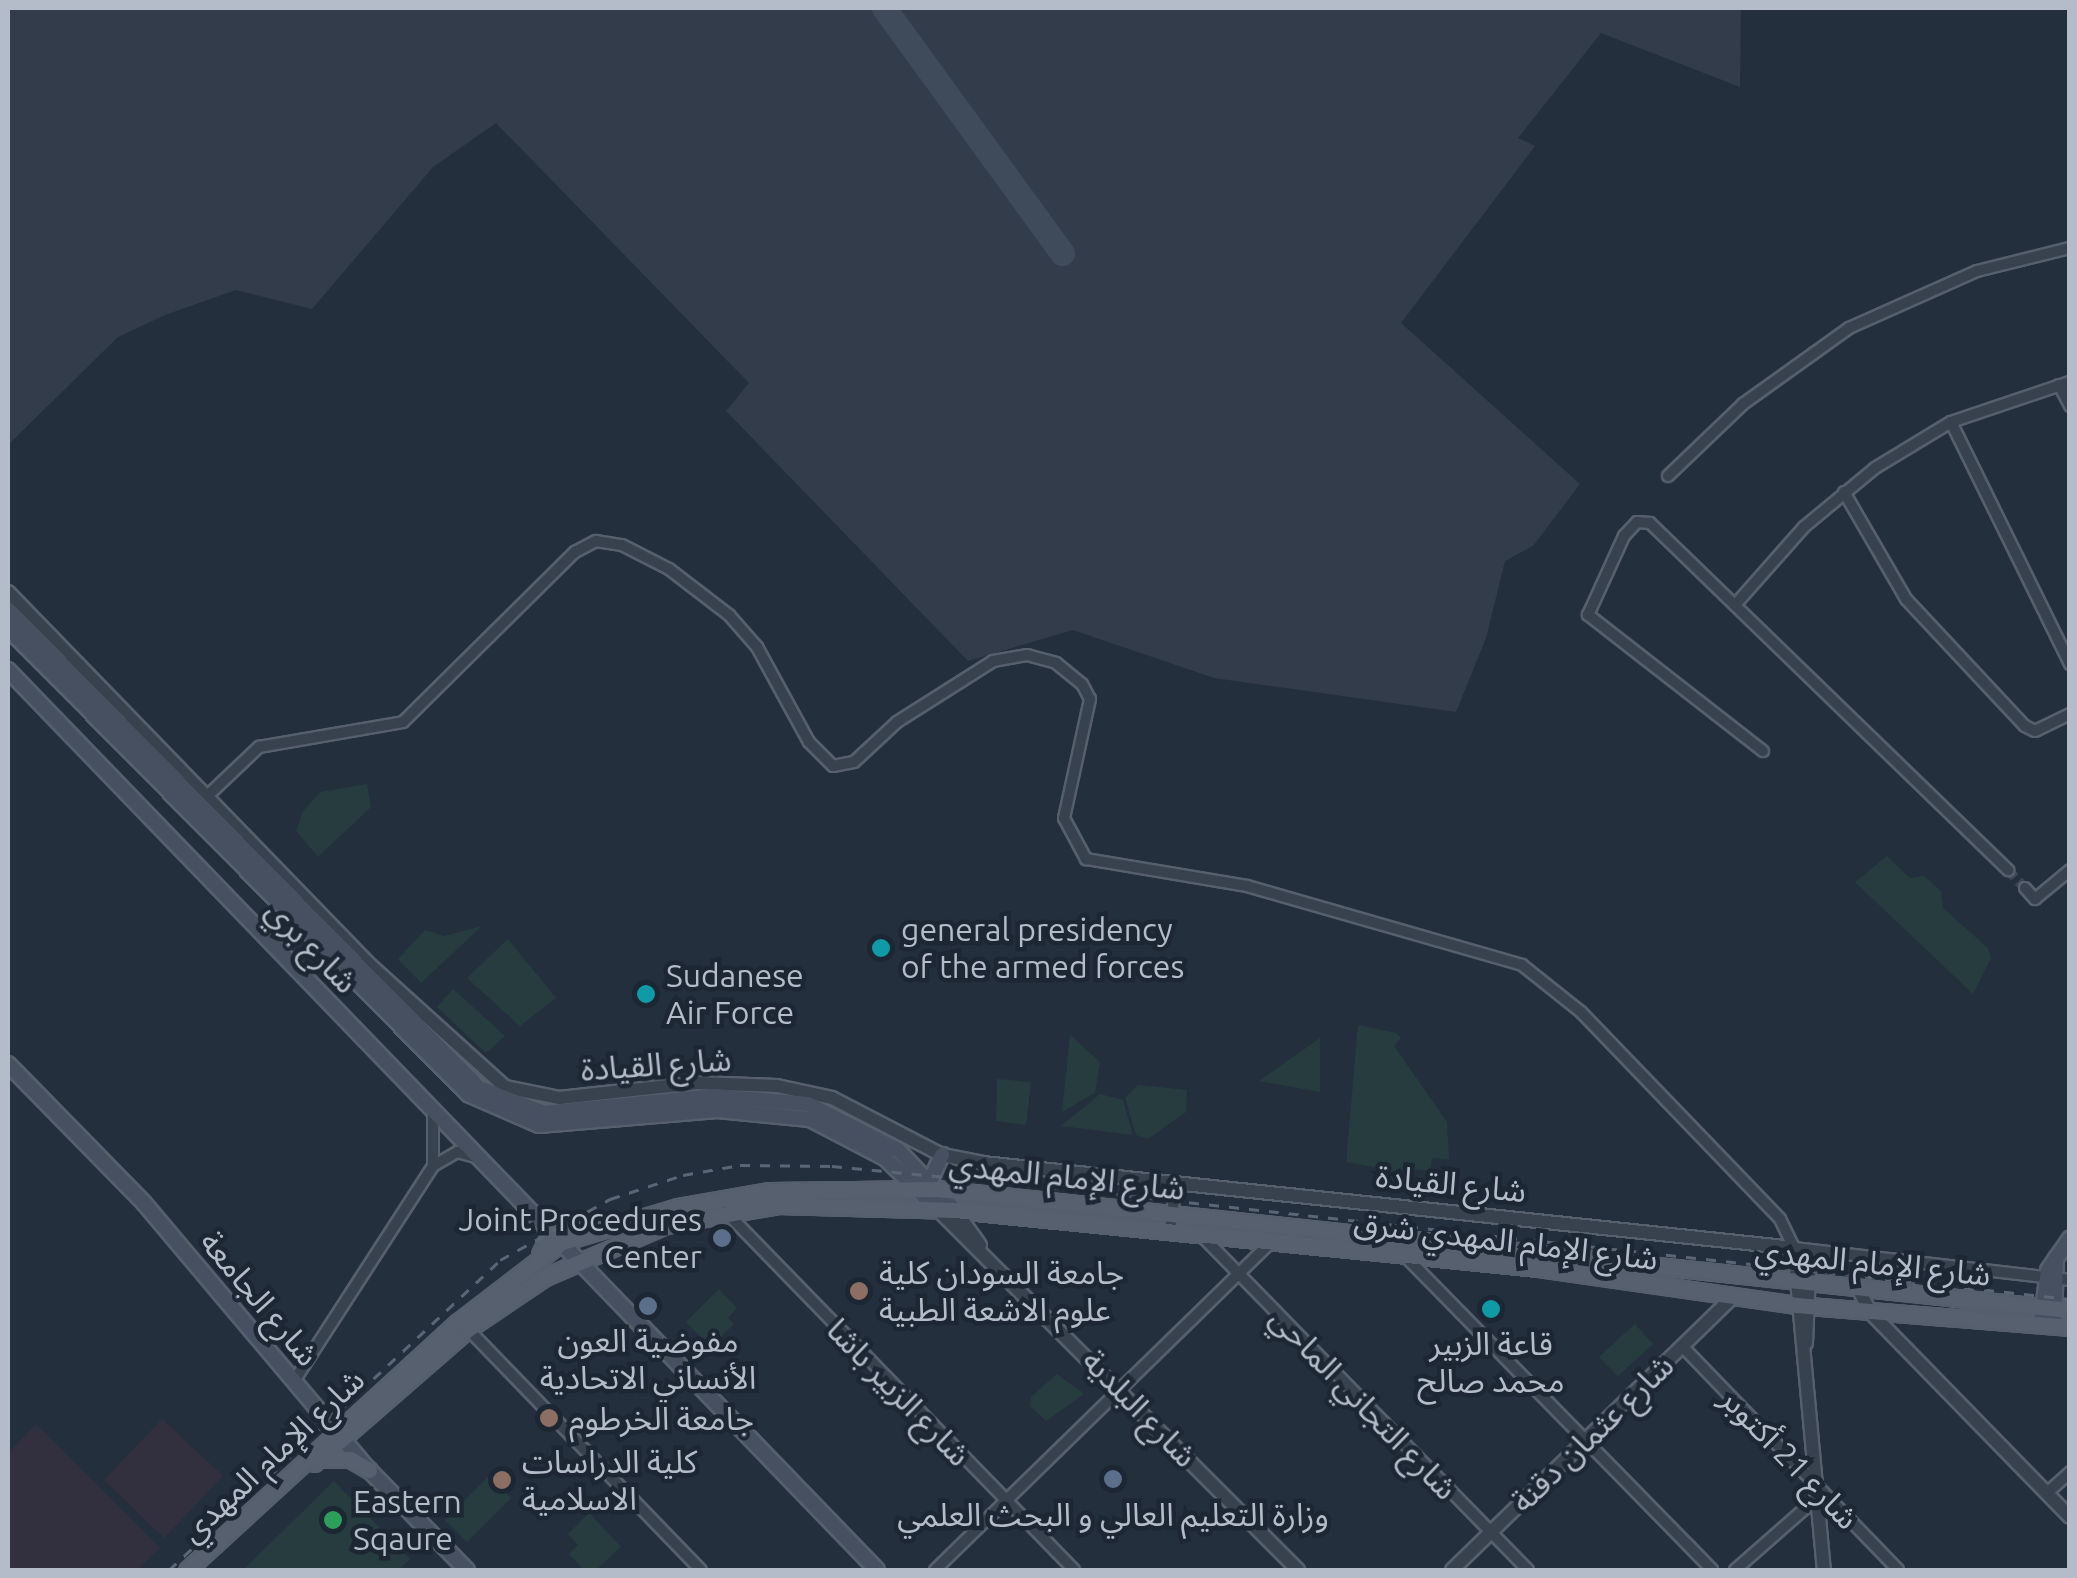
<!DOCTYPE html>
<html>
<head>
<meta charset="utf-8">
<style>
	body { margin:0 }
	#map { position:relative; width:2077px; height:1578px; overflow:hidden; background:#242f3e; font-family:Ubuntu,"Noto Sans Arabic",sans-serif }
	div>[style] { position:absolute }
	.medical>* { inset:0; background:#32303f }
	.airport>* { inset:0; background:#323c4b }
	.green>* { inset:0; background:#263c3f }
	.taxiway>* { height:25px; margin:-12.5px; padding:0 12.5px; transform-origin:12.5px; border-radius:12.5px; background:#3f4a5a }
	.minor-tunnel>* { height:10px; margin-top:-5px; transform-origin:0; background:repeating-linear-gradient(90deg,#3a4453 0 10px,transparent 0 15px) }
	.roads { filter:drop-shadow(2px 0 #565f6c) drop-shadow(-2px 0 #565f6c) drop-shadow(0 2px #565f6c) drop-shadow(0 -2px #565f6c) }
	.minor>* { height:10px; margin:-5px; padding:0 5px; transform-origin:5px; border-radius:5px; background:#38414e }
	.tertiary>* { height:12px; margin:-6px; padding:0 6px; transform-origin:6px; border-radius:6px; background:#38414e }
	.secondary>* { height:14px; margin:-7px; padding:0 7px; transform-origin:7px; border-radius:7px; background:#465061 }
	.primary>* { height:15px; margin:-7.5px; padding:0 7.5px; transform-origin:7.5px; border-radius:7.5px; background:#56606e }
	.rail>* { height:2.5px; margin-top:-1.25px; transform-origin:0; background:repeating-linear-gradient(90deg,#5a6575 0 10px,transparent 0 20px) }
	.dots>* { width:28px; height:28px; translate:-50% -50%; box-sizing:border-box; border:5px solid #1d2633; border-radius:50% }
	span { translate:-50% -50%; white-space:nowrap; text-align:center; line-height:1.15; -webkit-text-stroke:9px #1d2633; paint-order:stroke }
	.poi-label { font-size:32px; color:#b4bcc9 }
	.left { translate:0 -50%; text-align:left }
	.right { translate:-100% -50%; text-align:right }
	.street-label { font-size:32px; color:#b4bcc9 }
	.frame { position:absolute; inset:0; border:10px solid #b4bcc9; pointer-events:none }
</style>
</head>
<body>
<div id="map">
	<div class="medical">
		<i style="clip-path:polygon(162px 1419px,223px 1476px,164px 1538px,104px 1480px)"></i>
		<i style="clip-path:polygon(36px 1424px,160px 1548px,137px 1570px,8px 1570px,8px 1453px)"></i>
	</div>
	<div class="airport">
		<i style="clip-path:polygon(8px 8px,1741px 8px,1740px 87px,1601px 33px,1518px 138px,1535px 146px,1401px 323px,1580px 484px,1533px 546px,1505px 561px,1486px 638px,1456px 712px,1214px 678px,1073px 630px,968px 661px,726px 411px,749px 383px,496px 123px,433px 167px,312px 309px,236px 290px,165px 315px,118px 337px,8px 445px)"></i>
	</div>
	<div class="green">
		<i style="clip-path:polygon(367px 784px,371px 807px,318px 857px,296px 831px,303px 811px,320px 792px)"></i>
		<i style="clip-path:polygon(1887px 856px,1910px 878px,1924px 876px,1941px 891px,1943px 908px,1988px 948px,1991px 958px,1973px 994px,1855px 882px)"></i>
		<i style="clip-path:polygon(482px 926px,421px 983px,398px 959px,425px 930px,444px 936px)"></i>
		<i style="clip-path:polygon(508px 939px,556px 998px,520px 1026px,467px 978px)"></i>
		<i style="clip-path:polygon(453px 989px,505px 1036px,486px 1053px,437px 1007px)"></i>
		<i style="clip-path:polygon(1358px 1025px,1396px 1033px,1401px 1038px,1394px 1046px,1447px 1122px,1449px 1159px,1432px 1158px,1430px 1171px,1410px 1169px,1409px 1187px,1380px 1184px,1380px 1168px,1346px 1162px)"></i>
		<i style="clip-path:polygon(1070px 1035px,1100px 1062px,1095px 1093px,1062px 1112px)"></i>
		<i style="clip-path:polygon(1320px 1038px,1320px 1092px,1259px 1081px)"></i>
		<i style="clip-path:polygon(997px 1079px,1031px 1082px,1026px 1125px,996px 1121px)"></i>
		<i style="clip-path:polygon(1138px 1085px,1187px 1090px,1186px 1112px,1148px 1139px,1136px 1135px,1125px 1098px)"></i>
		<i style="clip-path:polygon(1100px 1094px,1123px 1100px,1133px 1135px,1061px 1126px)"></i>
		<i style="clip-path:polygon(719px 1289px,737px 1308px,728px 1318px,734px 1324px,710px 1347px,686px 1322px)"></i>
		<i style="clip-path:polygon(1635px 1324px,1653px 1344px,1618px 1376px,1599px 1357px)"></i>
		<i style="clip-path:polygon(1057px 1374px,1084px 1394px,1046px 1421px,1030px 1406px,1031px 1397px)"></i>
		<i style="clip-path:polygon(489px 1476px,511px 1498px,467px 1542px,445px 1520px)"></i>
		<i style="clip-path:polygon(334px 1481px,410px 1559px,398px 1570px,243px 1570px)"></i>
		<i style="clip-path:polygon(589px 1513px,621px 1547px,596px 1570px,584px 1570px,569px 1554px,578px 1545px,568px 1534px)"></i>
	</div>
	<div class="taxiway">
		<i style="left:884px;top:8px;width:303px;rotate:54deg"></i>
	</div>
	<div class="minor-tunnel">
		<i style="left:2008px;top:870px;width:25px;rotate:47deg"></i>
	</div>
	<div class="roads">
		<div class="minor">
			<i style="left:2059px;top:385px;width:24px;rotate:62deg"></i>
			<i style="left:1951px;top:422px;width:270px;rotate:63.8deg"></i>
			<i style="left:1668px;top:476px;width:104px;rotate:-43.8deg"></i>
			<i style="left:1743px;top:404px;width:130px;rotate:-35.6deg"></i>
			<i style="left:1849px;top:328px;width:140px;rotate:-24deg"></i>
			<i style="left:1977px;top:271px;width:96px;rotate:-13.9deg"></i>
			<i style="left:1844px;top:492px;width:124px;rotate:59.9deg"></i>
			<i style="left:1906px;top:599px;width:174px;rotate:46.9deg"></i>
			<i style="left:2025px;top:726px;width:11px;rotate:27deg"></i>
			<i style="left:2035px;top:731px;width:39px;rotate:-26deg"></i>
			<i style="left:1735px;top:605px;width:104px;rotate:-48.5deg"></i>
			<i style="left:1804px;top:527px;width:92px;rotate:-39.7deg"></i>
			<i style="left:1875px;top:468px;width:89px;rotate:-31.2deg"></i>
			<i style="left:1951px;top:422px;width:126px;rotate:-18.6deg"></i>
			<i style="left:1763px;top:751px;width:222px;rotate:-142.1deg"></i>
			<i style="left:1588px;top:615px;width:87px;rotate:-65.5deg"></i>
			<i style="left:1624px;top:536px;width:19px;rotate:-47deg"></i>
			<i style="left:1637px;top:522px;width:13px;rotate:4deg"></i>
			<i style="left:1650px;top:523px;width:499px;rotate:44.1deg"></i>
			<i style="left:202px;top:801px;width:79px;rotate:-43.5deg"></i>
			<i style="left:259px;top:747px;width:146px;rotate:-9.8deg"></i>
			<i style="left:403px;top:722px;width:242px;rotate:-44.7deg"></i>
			<i style="left:575px;top:552px;width:24px;rotate:-28deg"></i>
			<i style="left:596px;top:541px;width:26px;rotate:9deg"></i>
			<i style="left:622px;top:545px;width:53px;rotate:27.1deg"></i>
			<i style="left:669px;top:569px;width:76px;rotate:37.5deg"></i>
			<i style="left:729px;top:615px;width:43px;rotate:48.8deg"></i>
			<i style="left:757px;top:647px;width:108px;rotate:61.3deg"></i>
			<i style="left:809px;top:742px;width:34px;rotate:45deg"></i>
			<i style="left:833px;top:766px;width:21px;rotate:-11deg"></i>
			<i style="left:854px;top:762px;width:59px;rotate:-42.9deg"></i>
			<i style="left:897px;top:722px;width:114px;rotate:-32.4deg"></i>
			<i style="left:993px;top:661px;width:35px;rotate:-10deg"></i>
			<i style="left:1027px;top:655px;width:30px;rotate:15deg"></i>
			<i style="left:1056px;top:663px;width:33px;rotate:39deg"></i>
			<i style="left:1082px;top:684px;width:17px;rotate:62deg"></i>
			<i style="left:1090px;top:699px;width:122px;rotate:102.3deg"></i>
			<i style="left:1064px;top:818px;width:47px;rotate:61.8deg"></i>
			<i style="left:1086px;top:859px;width:163px;rotate:9.5deg"></i>
			<i style="left:1247px;top:886px;width:286px;rotate:16deg"></i>
			<i style="left:1522px;top:965px;width:75px;rotate:38.5deg"></i>
			<i style="left:1581px;top:1012px;width:287px;rotate:46.1deg"></i>
			<i style="left:1780px;top:1219px;width:32px;rotate:64deg"></i>
			<i style="left:1794px;top:1248px;width:278px;rotate:6.6deg"></i>
			<i style="left:2025px;top:888px;width:15px;rotate:48deg"></i>
			<i style="left:2035px;top:899px;width:45px;rotate:-39.6deg"></i>
			<i style="left:433px;top:1113px;width:52px;rotate:90deg"></i>
			<i style="left:726px;top:1212px;width:499px;rotate:45.8deg"></i>
			<i style="left:1170px;top:1231px;width:48px;rotate:-82.9deg"></i>
			<i style="left:1202px;top:1236px;width:467px;rotate:45.7deg"></i>
			<i style="left:1405px;top:1256px;width:439px;rotate:45.6deg"></i>
			<i style="left:468px;top:1329px;width:335px;rotate:46deg"></i>
			<i style="left:1682px;top:1346px;width:311px;rotate:46deg"></i>
			<i style="left:294px;top:1381px;width:256px;rotate:-57.1deg"></i>
			<i style="left:433px;top:1166px;width:28px;rotate:-30deg"></i>
			<i style="left:457px;top:1152px;width:23px;rotate:15deg"></i>
			<i style="left:2047px;top:1493px;width:31px;rotate:-42deg"></i>
			<i style="left:935px;top:1570px;width:470px;rotate:-44.3deg"></i>
			<i style="left:1735px;top:1570px;width:109px;rotate:-41.3deg"></i>
		</div>
		<div class="tertiary">
			<i style="left:8px;top:592px;width:520px;rotate:45.86deg"></i>
			<i style="left:370px;top:965px;width:182px;rotate:42.1deg"></i>
			<i style="left:505px;top:1087px;width:55px;rotate:11.5deg"></i>
			<i style="left:559px;top:1098px;width:139px;rotate:-6.2deg"></i>
			<i style="left:697px;top:1083px;width:80px;rotate:2.1deg"></i>
			<i style="left:777px;top:1086px;width:56px;rotate:12.3deg"></i>
			<i style="left:832px;top:1098px;width:124px;rotate:27.4deg"></i>
			<i style="left:942px;top:1155px;width:42px;rotate:11deg"></i>
			<i style="left:983px;top:1163px;width:815px;rotate:5.98deg"></i>
			<i style="left:1794px;top:1248px;width:323px;rotate:84.7deg"></i>
			<i style="left:937px;top:1209px;width:511px;rotate:45deg"></i>
			<i style="left:955px;top:1210px;width:43px;rotate:54.5deg"></i>
			<i style="left:1860px;top:1292px;width:22px;rotate:63deg"></i>
			<i style="left:1870px;top:1312px;width:286px;rotate:45.7deg"></i>
			<i style="left:1806px;top:1343px;width:92px;rotate:-87.5deg"></i>
			<i style="left:1452px;top:1570px;width:393px;rotate:-44.2deg"></i>
		</div>
		<div class="secondary">
			<i style="left:8px;top:609px;width:672px;rotate:45.48deg"></i>
			<i style="left:479px;top:1088px;width:70px;rotate:21deg"></i>
			<i style="left:544px;top:1113px;width:172px;rotate:-5.7deg"></i>
			<i style="left:715px;top:1096px;width:93px;rotate:4.9deg"></i>
			<i style="left:808px;top:1104px;width:101px;rotate:27.1deg"></i>
			<i style="left:898px;top:1150px;width:83px;rotate:46.5deg"></i>
			<i style="left:8px;top:628px;width:655px;rotate:45.37deg"></i>
			<i style="left:468px;top:1094px;width:77px;rotate:23.6deg"></i>
			<i style="left:539px;top:1125px;width:179px;rotate:-4.8deg"></i>
			<i style="left:717px;top:1110px;width:93px;rotate:5.5deg"></i>
			<i style="left:810px;top:1119px;width:85px;rotate:27.5deg"></i>
			<i style="left:885px;top:1158px;width:73px;rotate:44.4deg"></i>
			<i style="left:8px;top:670px;width:1251px;rotate:46deg"></i>
			<i style="left:8px;top:1064px;width:194px;rotate:45.6deg"></i>
			<i style="left:144px;top:1203px;width:349px;rotate:49.9deg"></i>
			<i style="left:369px;top:1470px;width:140px;rotate:45.6deg"></i>
			<i style="left:930px;top:1181px;width:29px;rotate:-65deg"></i>
			<i style="left:2041px;top:1325px;width:55px;rotate:-82.7deg"></i>
			<i style="left:2048px;top:1270px;width:39px;rotate:-55deg"></i>
			<i style="left:2054px;top:1326px;width:68px;rotate:-88.3deg"></i>
		</div>
		<div class="primary">
			<i style="left:540px;top:1254px;width:25px;rotate:-64deg"></i>
			<i style="left:551px;top:1231px;width:36px;rotate:-8deg"></i>
			<i style="left:319px;top:1459px;width:31px"></i>
			<i style="left:350px;top:1459px;width:22px;rotate:30deg"></i>
			<i style="left:314px;top:1463px;width:204px;rotate:-41deg"></i>
			<i style="left:468px;top:1329px;width:93px;rotate:-34deg"></i>
			<i style="left:545px;top:1277px;width:132px;rotate:-23.3deg"></i>
			<i style="left:666px;top:1225px;width:114px;rotate:-10.1deg"></i>
			<i style="left:778px;top:1205px;width:177px;rotate:1.6deg"></i>
			<i style="left:955px;top:1210px;width:585px;rotate:5.69deg"></i>
			<i style="left:1537px;top:1268px;width:262px;rotate:8.1deg"></i>
			<i style="left:1796px;top:1305px;width:275px;rotate:4.6deg"></i>
			<i style="left:187px;top:1570px;width:367px;rotate:-42.5deg"></i>
			<i style="left:458px;top:1322px;width:131px;rotate:-37.6deg"></i>
			<i style="left:562px;top:1242px;width:121px;rotate:-16.8deg"></i>
			<i style="left:678px;top:1207px;width:93px;rotate:-9.9deg"></i>
			<i style="left:770px;top:1191px;width:167px;rotate:-0.7deg"></i>
			<i style="left:937px;top:1189px;width:1139px;rotate:6.1deg"></i>
		</div>
	</div>
	<div class="rail">
		<i style="left:169px;top:1570px;width:453px;rotate:-43.1deg"></i>
		<i style="left:500px;top:1260px;width:126px;rotate:-29deg"></i>
		<i style="left:610px;top:1199px;width:77px;rotate:-18.2deg"></i>
		<i style="left:683px;top:1175px;width:58px;rotate:-10deg"></i>
		<i style="left:740px;top:1165px;width:92px;rotate:0.6deg"></i>
		<i style="left:832px;top:1166px;width:219px;rotate:5.5deg"></i>
		<i style="left:1050px;top:1187px;width:1026px;rotate:6.27deg"></i>
	</div>
	<div class="dots">
		<i style="left:881px;top:948px;background:#0f9aa8"></i>
		<i style="left:646px;top:994px;background:#0f9aa8"></i>
		<i style="left:722px;top:1238px;background:#5c6f8a"></i>
		<i style="left:859px;top:1291px;background:#8d6e63"></i>
		<i style="left:648px;top:1306px;background:#5c6f8a"></i>
		<i style="left:1491px;top:1309px;background:#0f9aa8"></i>
		<i style="left:549px;top:1418px;background:#8d6e63"></i>
		<i style="left:1113px;top:1479px;background:#5c6f8a"></i>
		<i style="left:502px;top:1480px;background:#8d6e63"></i>
		<i style="left:333px;top:1520px;background:#2e9e5b"></i>
	</div>
	<div class="poi-label">
		<span class="left" style="left:901px;top:948px">general presidency<br>of the armed forces</span>
		<span class="left" style="left:666px;top:994px">Sudanese<br>Air Force</span>
		<span class="right" style="left:702px;top:1238px">Joint Procedures<br>Center</span>
		<span class="left" style="left:879px;top:1291px">جامعة السودان كلية<br>علوم الاشعة الطبية</span>
		<span style="left:648px;top:1359px">مفوضية العون<br>الأنساني الاتحادية</span>
		<span style="left:1491px;top:1362px">قاعة الزبير<br>محمد صالح</span>
		<span class="left" style="left:569px;top:1418px">جامعة الخرطوم</span>
		<span class="left" style="left:522px;top:1480px">كلية الدراسات<br>الاسلامية</span>
		<span class="left" style="left:353px;top:1520px">Eastern<br>Sqaure</span>
		<span style="left:1113px;top:1514px">وزارة التعليم العالي و البحث العلمي</span>
	</div>
	<div class="street-label">
		<span style="left:312px;top:946px;rotate:46deg">شارع بري</span>
		<span style="left:656px;top:1064px;rotate:-4deg">شارع القيادة</span>
		<span style="left:1067px;top:1176px;rotate:6deg">شارع الإمام المهدي</span>
		<span style="left:1451px;top:1183px;rotate:6deg">شارع القيادة</span>
		<span style="left:1506px;top:1240px;rotate:7deg">شارع الإمام المهدي شرق</span>
		<span style="left:1873px;top:1262px;rotate:6deg">شارع الإمام المهدي</span>
		<span style="left:260px;top:1298px;rotate:50deg">شارع الجامعة</span>
		<span style="left:899px;top:1392px;rotate:46deg">شارع الزبير باشا</span>
		<span style="left:1364px;top:1403px;rotate:46deg">شارع التجاني الماحي</span>
		<span style="left:1140px;top:1408px;rotate:46deg">شارع البلدية</span>
		<span style="left:1592px;top:1433px;rotate:-44deg">شارع عثمان دقنة</span>
		<span style="left:272px;top:1455px;rotate:-43deg">شارع الإمام المهدي</span>
		<span style="left:1790px;top:1458px;rotate:46deg">شارع 21 أكتوبر</span>
	</div>
	<div class="frame"></div>
</div>
</body>
</html>
